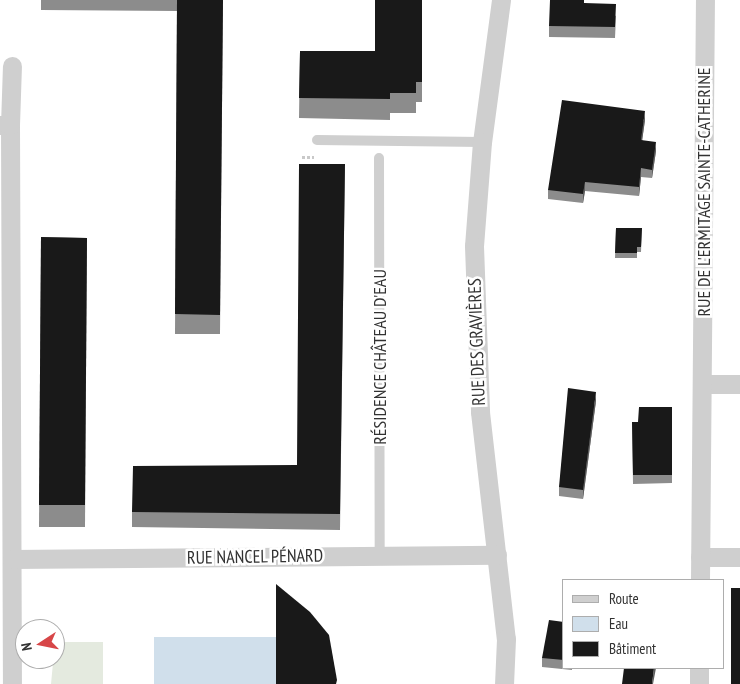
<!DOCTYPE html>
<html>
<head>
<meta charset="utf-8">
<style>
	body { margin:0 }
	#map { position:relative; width:740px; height:684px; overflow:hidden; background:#fff; font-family:"PT Sans Narrow",sans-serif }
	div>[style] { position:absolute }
	.green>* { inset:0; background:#e4eadf }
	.water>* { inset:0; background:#d0dfeb }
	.path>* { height:3px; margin-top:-1.5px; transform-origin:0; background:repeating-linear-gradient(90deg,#c9c9c9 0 2.5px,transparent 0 5px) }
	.service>* { height:10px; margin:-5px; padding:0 5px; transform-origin:5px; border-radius:5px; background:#cfcfcf }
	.minor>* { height:19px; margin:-9.5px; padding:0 9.5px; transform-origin:9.5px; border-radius:9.5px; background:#cfcfcf }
	.wall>* { inset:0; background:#8c8c8c }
	.shaded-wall>* { inset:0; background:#5e5e5e }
	.building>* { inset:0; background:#191919 }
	span { translate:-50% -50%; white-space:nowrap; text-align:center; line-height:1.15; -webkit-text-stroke:5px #fff; paint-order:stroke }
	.street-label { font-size:18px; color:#323232 }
	.legend { position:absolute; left:562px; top:579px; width:162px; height:90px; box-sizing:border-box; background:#fff; border:1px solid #adadad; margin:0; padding:6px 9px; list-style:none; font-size:15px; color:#323232 }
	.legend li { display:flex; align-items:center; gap:10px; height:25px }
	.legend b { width:25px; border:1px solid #adadad }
	.north { position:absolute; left:15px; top:619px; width:50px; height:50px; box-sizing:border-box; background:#fff; border:1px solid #adadad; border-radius:50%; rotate:259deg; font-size:14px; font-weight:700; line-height:20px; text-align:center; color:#323232 }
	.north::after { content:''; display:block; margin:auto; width:18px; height:22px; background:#d74648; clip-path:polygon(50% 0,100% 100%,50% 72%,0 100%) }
</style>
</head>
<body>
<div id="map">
	<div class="green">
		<i style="clip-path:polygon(55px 642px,103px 642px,103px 684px,51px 684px)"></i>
	</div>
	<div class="water">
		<i style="clip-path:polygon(154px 637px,276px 637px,276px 684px,154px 684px)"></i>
	</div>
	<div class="path">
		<i style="left:302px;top:157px;width:12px"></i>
	</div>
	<div class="service">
		<i style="left:317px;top:140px;width:165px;rotate:0.7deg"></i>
		<i style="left:379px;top:158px;width:397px;rotate:89.9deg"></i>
	</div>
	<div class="minor">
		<i style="left:501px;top:0;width:143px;rotate:97.6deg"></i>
		<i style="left:482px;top:142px;width:104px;rotate:94.4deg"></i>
		<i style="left:474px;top:246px;width:166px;rotate:87.9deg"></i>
		<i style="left:480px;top:412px;width:228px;rotate:83.5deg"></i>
		<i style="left:506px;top:639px;width:45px;rotate:92.5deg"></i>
		<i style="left:0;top:125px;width:10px"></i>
		<i style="left:10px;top:125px;width:559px;rotate:89.8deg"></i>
		<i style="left:10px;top:125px;width:59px;rotate:-88.1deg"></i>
		<i style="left:702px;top:384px;width:38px"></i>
		<i style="left:700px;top:557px;width:40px"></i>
		<i style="left:12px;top:559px;width:485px;rotate:-0.5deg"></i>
		<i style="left:700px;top:580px;width:580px;rotate:-89.51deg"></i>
		<i style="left:699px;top:684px;width:16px;rotate:-90deg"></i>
	</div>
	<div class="wall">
		<i style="clip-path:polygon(41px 0,223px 0,220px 334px,175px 334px,177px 11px,41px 10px)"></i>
		<i style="clip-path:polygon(422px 0,422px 102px,416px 102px,416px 113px,390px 113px,390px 120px,299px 118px,300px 51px,375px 51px)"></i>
		<i style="clip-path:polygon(585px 3px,616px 16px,615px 38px,549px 37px,549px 26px)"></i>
		<i style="clip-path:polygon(645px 120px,642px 140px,656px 151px,652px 178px,641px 177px,639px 196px,585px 191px,583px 203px,548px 199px,548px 190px)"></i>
		<i style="clip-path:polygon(345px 164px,340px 530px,132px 527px,132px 512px,297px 465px)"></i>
		<i style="clip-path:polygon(616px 228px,642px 228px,641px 252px,637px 252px,637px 258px,615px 258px)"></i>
		<i style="clip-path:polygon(41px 237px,87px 238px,85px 527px,39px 527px)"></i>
		<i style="clip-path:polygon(596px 401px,583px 499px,559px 496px,559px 487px)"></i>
		<i style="clip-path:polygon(672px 407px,672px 483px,633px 484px,632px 422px,638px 422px)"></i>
		<i style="clip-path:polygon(564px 622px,564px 668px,572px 668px,572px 670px,542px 667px,542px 658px)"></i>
	</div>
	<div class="shaded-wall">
		<i style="clip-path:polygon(645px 111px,645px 120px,641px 149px,641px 140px)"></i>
		<i style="clip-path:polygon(656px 142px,656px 151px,652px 178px,652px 170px)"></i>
		<i style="clip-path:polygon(641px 168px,641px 177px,639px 196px,639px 187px)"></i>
		<i style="clip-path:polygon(585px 182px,585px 191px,583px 203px,583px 194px)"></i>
		<i style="clip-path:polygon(596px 392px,596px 401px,583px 499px,583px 490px)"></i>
		<i style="clip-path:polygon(654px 668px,656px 668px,653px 684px,652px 684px)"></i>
	</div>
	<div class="building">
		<i style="clip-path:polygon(177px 0,223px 0,220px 315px,175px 314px)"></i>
		<i style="clip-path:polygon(375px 0,422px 0,422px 82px,416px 82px,416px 93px,390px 93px,390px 99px,299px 98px,300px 51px,375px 51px)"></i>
		<i style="clip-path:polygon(550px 0,584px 0,584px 3px,616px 4px,615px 27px,549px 26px)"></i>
		<i style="clip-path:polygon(562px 100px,645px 111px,641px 140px,656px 142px,652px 170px,641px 168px,639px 187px,585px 182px,583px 194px,548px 190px)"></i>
		<i style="clip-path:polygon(299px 164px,345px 164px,340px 514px,132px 512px,133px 466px,297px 465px)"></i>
		<i style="clip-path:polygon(616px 228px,642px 228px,641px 247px,637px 247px,637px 253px,615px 253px)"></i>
		<i style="clip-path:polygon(41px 237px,87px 238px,85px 505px,39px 505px)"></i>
		<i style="clip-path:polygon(568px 388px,596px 392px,583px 490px,559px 487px)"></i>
		<i style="clip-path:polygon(639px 407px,672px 407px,672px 475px,633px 475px,632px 422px,638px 422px)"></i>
		<i style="clip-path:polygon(276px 584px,310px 612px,329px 635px,337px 680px,336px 684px,276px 684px)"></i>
		<i style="clip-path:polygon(731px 588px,740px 588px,740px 684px,731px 684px)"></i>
		<i style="clip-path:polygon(549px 620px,564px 622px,564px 660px,542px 658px)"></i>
		<i style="clip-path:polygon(624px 668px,654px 668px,652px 684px,622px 684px)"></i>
	</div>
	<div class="street-label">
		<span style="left:704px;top:192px;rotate:-90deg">RUE DE L'ERMITAGE SAINTE-CATHERINE</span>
		<span style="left:477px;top:342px;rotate:-92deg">RUE DES GRAVIÈRES</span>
		<span style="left:380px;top:357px;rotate:-90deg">RÉSIDENCE CHÂTEAU D'EAU</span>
		<span style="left:255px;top:557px;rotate:-1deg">RUE NANCEL PÉNARD</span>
	</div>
	<ul class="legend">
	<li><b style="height:6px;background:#cfcfcf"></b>Route</li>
	<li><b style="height:14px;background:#d0dfeb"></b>Eau</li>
	<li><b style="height:14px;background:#191919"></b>Bâtiment</li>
	</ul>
	<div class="north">N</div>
</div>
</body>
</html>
